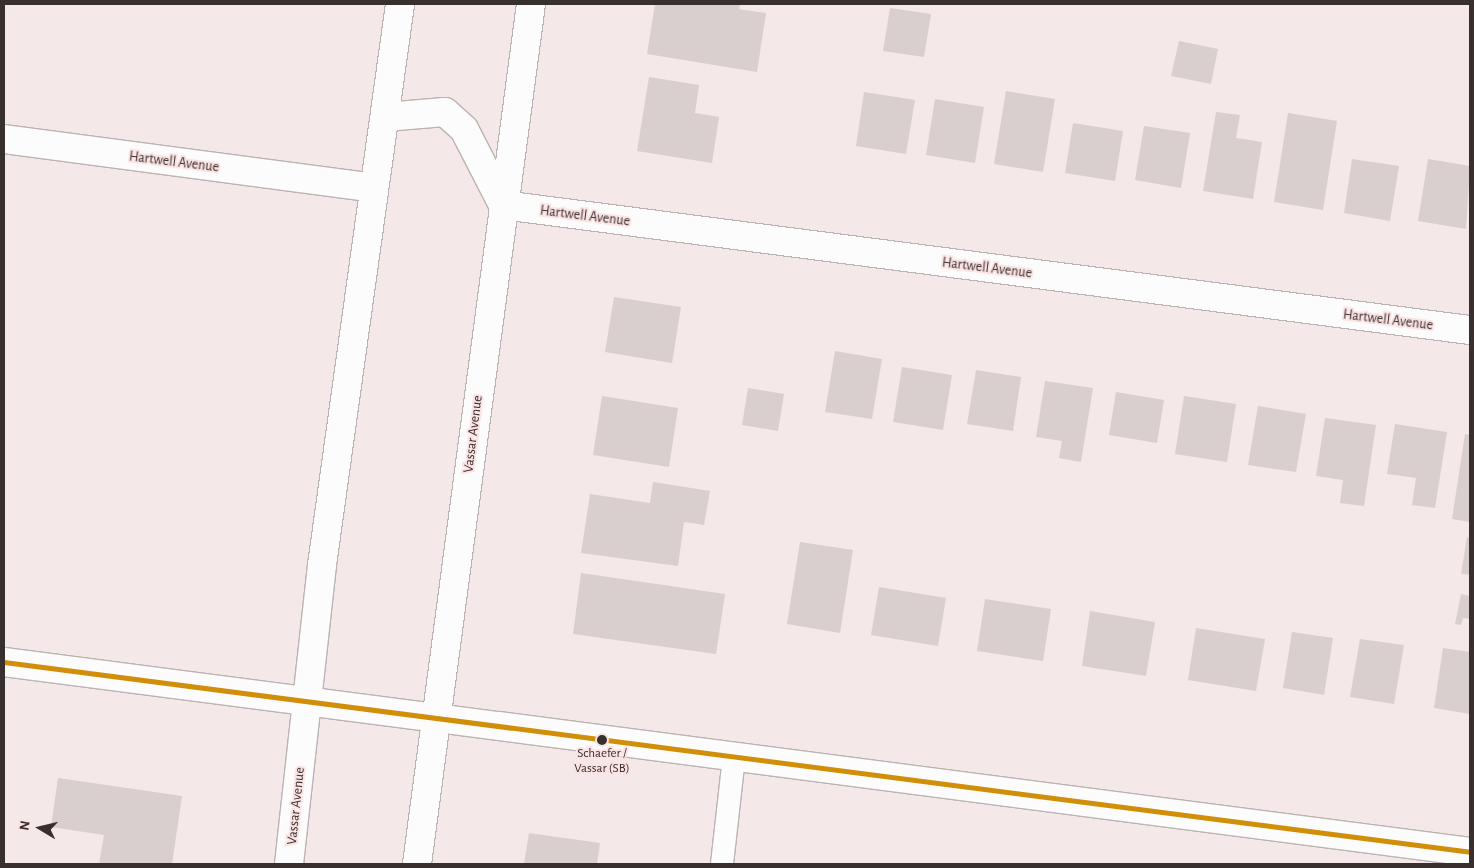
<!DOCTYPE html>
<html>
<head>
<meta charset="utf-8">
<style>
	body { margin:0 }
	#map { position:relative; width:1474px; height:868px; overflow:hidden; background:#f4e8e8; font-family:"Alegreya Sans",sans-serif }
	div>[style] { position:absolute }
	.building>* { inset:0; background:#d9cfcf }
	.roads { filter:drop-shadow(1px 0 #bbb2b2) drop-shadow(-1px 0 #bbb2b2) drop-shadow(0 1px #bbb2b2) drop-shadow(0 -1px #bbb2b2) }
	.service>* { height:22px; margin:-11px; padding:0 11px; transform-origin:11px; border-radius:11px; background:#fdfcfc }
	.minor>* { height:28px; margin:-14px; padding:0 14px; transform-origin:14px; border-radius:14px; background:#fdfcfc }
	.tertiary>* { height:28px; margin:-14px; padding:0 14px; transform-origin:14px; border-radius:14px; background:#fdfcfc }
	.bus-1>* { height:5px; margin:-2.5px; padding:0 2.5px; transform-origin:2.5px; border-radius:2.5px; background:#d18e09 }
	.dots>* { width:14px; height:14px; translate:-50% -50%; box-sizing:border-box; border:2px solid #fae3e2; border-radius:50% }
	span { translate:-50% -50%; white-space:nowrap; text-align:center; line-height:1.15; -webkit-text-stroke:4px #fae3e2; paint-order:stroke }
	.bus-label { font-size:13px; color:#382f2f }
	.street-label { font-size:14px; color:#382f2f }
	.frame { position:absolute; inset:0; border:5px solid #382f2f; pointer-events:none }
	.north { position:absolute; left:15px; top:803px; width:50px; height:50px; -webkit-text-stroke:4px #fae3e2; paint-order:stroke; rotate:279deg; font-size:14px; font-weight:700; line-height:20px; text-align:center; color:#382f2f }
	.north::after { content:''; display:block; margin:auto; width:18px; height:22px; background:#382f2f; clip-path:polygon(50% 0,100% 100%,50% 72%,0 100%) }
</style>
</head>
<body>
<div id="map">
	<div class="building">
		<i style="clip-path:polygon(655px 4px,740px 4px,739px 9px,766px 13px,757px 72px,647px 54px)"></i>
		<i style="clip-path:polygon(890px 8px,931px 14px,924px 57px,883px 51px)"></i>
		<i style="clip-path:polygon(1179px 41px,1218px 49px,1211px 84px,1171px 76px)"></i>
		<i style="clip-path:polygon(649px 77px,699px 85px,695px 113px,719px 117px,712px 163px,637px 151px)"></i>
		<i style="clip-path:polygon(1006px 91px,1055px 99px,1043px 172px,994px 164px)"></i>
		<i style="clip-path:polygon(864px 92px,915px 100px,906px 154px,856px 146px)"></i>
		<i style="clip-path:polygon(935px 99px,984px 107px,975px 163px,926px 155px)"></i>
		<i style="clip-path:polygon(1216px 112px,1240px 115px,1236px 138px,1262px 142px,1253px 199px,1203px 191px)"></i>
		<i style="clip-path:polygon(1288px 113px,1337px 121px,1323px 210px,1274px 202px)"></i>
		<i style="clip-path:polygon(1073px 123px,1123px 131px,1115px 181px,1065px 173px)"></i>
		<i style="clip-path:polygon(1144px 126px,1190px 133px,1181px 188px,1135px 180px)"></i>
		<i style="clip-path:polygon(1352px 159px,1399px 166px,1390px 221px,1344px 213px)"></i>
		<i style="clip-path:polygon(1428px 159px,1470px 166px,1466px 229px,1418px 221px)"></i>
		<i style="clip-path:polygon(614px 297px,681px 307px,672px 363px,605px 352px)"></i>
		<i style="clip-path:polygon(835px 351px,882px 359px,872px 419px,825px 412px)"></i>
		<i style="clip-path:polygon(902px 367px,952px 375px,943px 430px,893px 422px)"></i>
		<i style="clip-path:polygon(976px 370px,1021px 377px,1013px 431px,967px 424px)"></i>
		<i style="clip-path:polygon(1045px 381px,1093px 388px,1081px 462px,1059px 458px,1062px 441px,1036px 437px)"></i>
		<i style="clip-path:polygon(748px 388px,784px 394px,778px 431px,742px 425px)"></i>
		<i style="clip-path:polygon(1116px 392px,1164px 400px,1157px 443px,1109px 435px)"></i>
		<i style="clip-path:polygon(602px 396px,678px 408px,669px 467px,593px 455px)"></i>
		<i style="clip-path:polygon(1184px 396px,1236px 404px,1227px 462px,1175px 454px)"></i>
		<i style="clip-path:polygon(1258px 406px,1306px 414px,1296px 472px,1248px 465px)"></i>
		<i style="clip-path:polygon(1325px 418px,1376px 425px,1364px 506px,1340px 503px,1343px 480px,1316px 476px)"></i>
		<i style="clip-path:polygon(1395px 424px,1447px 432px,1435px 508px,1412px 505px,1416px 478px,1387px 474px)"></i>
		<i style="clip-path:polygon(1465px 434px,1470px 435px,1470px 522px,1452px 519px)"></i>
		<i style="clip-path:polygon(653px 482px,710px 491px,704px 525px,684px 522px,678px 566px,581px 553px,590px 494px,650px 503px)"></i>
		<i style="clip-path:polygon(1467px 537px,1470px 538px,1470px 575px,1461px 574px)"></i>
		<i style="clip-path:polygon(800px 542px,853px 550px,840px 633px,787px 624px)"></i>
		<i style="clip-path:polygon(581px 573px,725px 594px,716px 654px,573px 634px)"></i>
		<i style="clip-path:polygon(879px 587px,946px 598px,938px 646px,871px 635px)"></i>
		<i style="clip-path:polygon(1461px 594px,1470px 596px,1470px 619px,1463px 618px,1461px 625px,1455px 624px)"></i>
		<i style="clip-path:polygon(985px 599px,1051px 609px,1043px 661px,977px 651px)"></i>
		<i style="clip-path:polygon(1090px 611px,1155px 622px,1146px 676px,1082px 666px)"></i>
		<i style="clip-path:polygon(1196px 628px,1265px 639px,1256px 691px,1188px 680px)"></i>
		<i style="clip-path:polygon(1292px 632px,1333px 638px,1324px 695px,1283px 688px)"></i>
		<i style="clip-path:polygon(1360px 639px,1404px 645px,1394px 704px,1350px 697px)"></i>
		<i style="clip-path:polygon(1443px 648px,1470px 652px,1470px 714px,1434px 708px)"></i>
		<i style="clip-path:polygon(58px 778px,182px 796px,172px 864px,99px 864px,104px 835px,51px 827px)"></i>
		<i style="clip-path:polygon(529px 833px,600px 843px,597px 864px,524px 864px)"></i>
	</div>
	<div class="roads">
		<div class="service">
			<i style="left:722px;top:864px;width:108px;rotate:-83.6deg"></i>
		</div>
		<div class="minor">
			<i style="left:4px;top:139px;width:373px;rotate:7.5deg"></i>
			<i style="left:503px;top:205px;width:975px;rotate:7.37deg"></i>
		</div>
		<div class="tertiary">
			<i style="left:385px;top:117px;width:60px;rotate:-4.8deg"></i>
			<i style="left:445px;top:112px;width:25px;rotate:42deg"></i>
			<i style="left:464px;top:129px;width:85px;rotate:62.8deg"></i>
			<i style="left:4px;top:662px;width:1478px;rotate:7.38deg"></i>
			<i style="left:289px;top:864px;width:301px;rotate:-83.7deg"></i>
			<i style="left:322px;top:565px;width:566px;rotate:-82.08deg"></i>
			<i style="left:417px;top:864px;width:868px;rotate:-82.45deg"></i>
		</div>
	</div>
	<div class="bus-1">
		<i style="left:4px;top:662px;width:1478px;rotate:7.38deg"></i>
	</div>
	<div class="dots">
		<i style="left:602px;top:740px;background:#382f2f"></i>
	</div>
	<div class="bus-label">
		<span style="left:602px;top:762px">Schaefer /<br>Vassar (SB)</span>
	</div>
	<div class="street-label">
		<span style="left:174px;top:162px;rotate:7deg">Hartwell Avenue</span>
		<span style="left:585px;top:216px;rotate:7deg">Hartwell Avenue</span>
		<span style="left:987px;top:268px;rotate:7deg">Hartwell Avenue</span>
		<span style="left:1388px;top:320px;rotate:7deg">Hartwell Avenue</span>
		<span style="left:473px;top:434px;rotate:-83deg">Vassar Avenue</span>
		<span style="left:296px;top:806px;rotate:-84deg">Vassar Avenue</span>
	</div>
	<div class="frame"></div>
	<div class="north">N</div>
</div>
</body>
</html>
